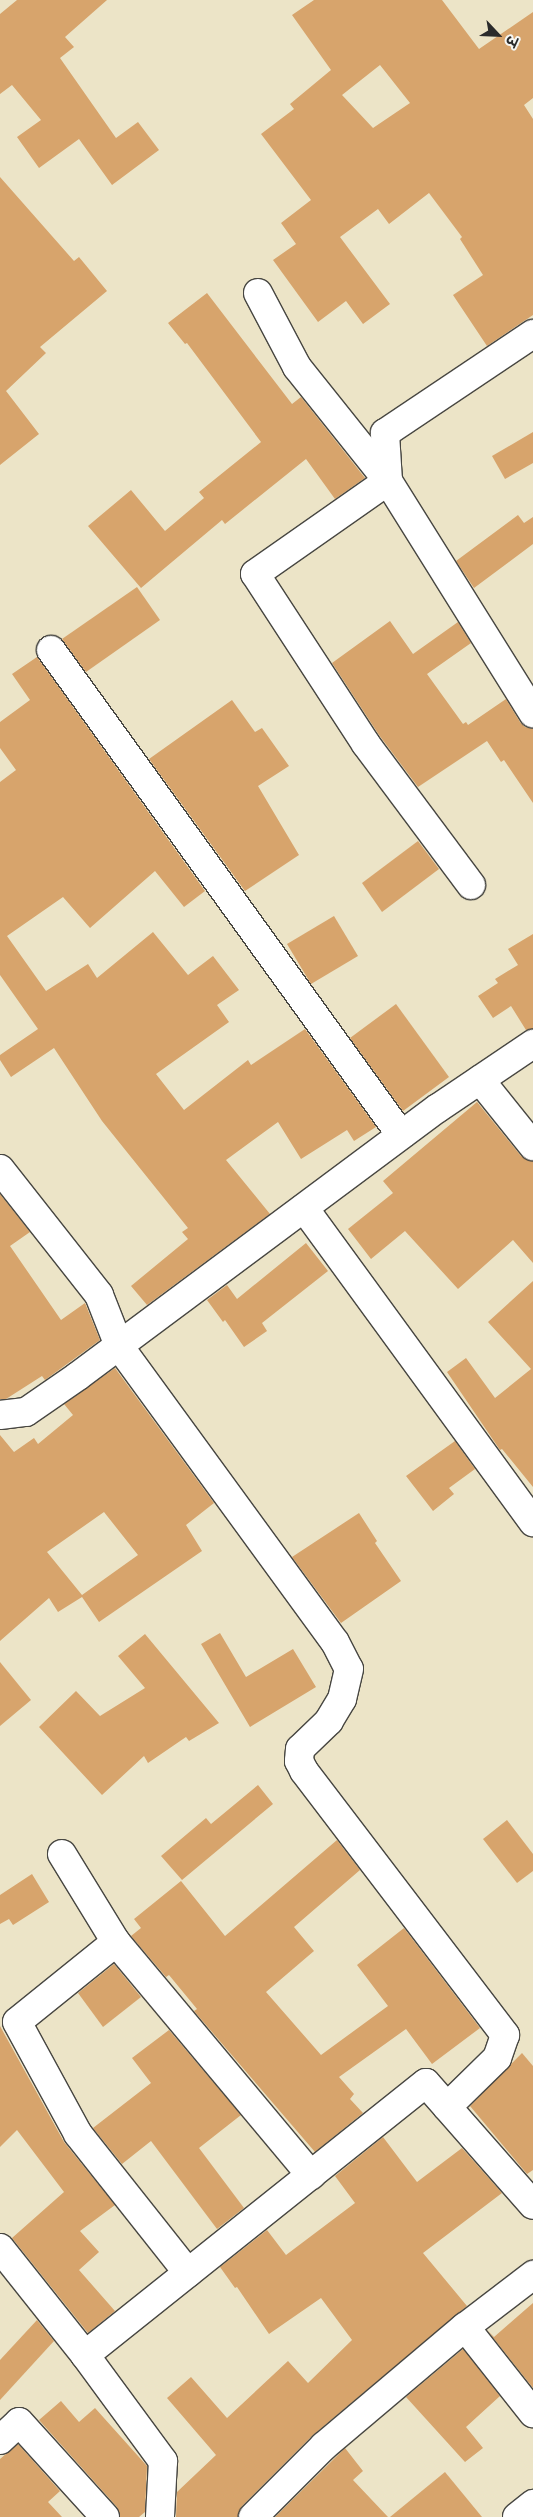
<!DOCTYPE html>
<html>
<head>
<meta charset="utf-8">
<style>
	body { margin:0 }
	#map { position:relative; width:533px; height:2517px; overflow:hidden; background:#ece4c7; font-family:"Playpen Sans","Playpen Sans Deva",sans-serif }
	div>[style] { position:absolute }
	.building>* { inset:0; background:#d7a46c }
	.roads { filter:drop-shadow(1px 0 #484742) drop-shadow(-1px 0 #484742) drop-shadow(0 1px #484742) drop-shadow(0 -1px #484742) }
	.street>* { height:28px; margin:-14px; padding:0 14px; transform-origin:14px; border-radius:14px; background:#fff }
	span { translate:-50% -50%; white-space:nowrap; text-align:center; line-height:1.15; -webkit-text-stroke:4px #f6f6f2; paint-order:stroke }
	.north { position:absolute; left:473px; top:10px; width:50px; height:50px; -webkit-text-stroke:4px #f6f6f2; paint-order:stroke; rotate:115deg; font-size:14px; font-weight:700; line-height:20px; text-align:center; color:#2b2b2b }
	.north::after { content:''; display:block; margin:auto; width:18px; height:22px; background:#2b2b2b; clip-path:polygon(50% 0,100% 100%,50% 72%,0 100%) }
</style>
</head>
<body>
<div id="map">
	<div class="building">
		<i style="clip-path:polygon(17px 0,107px 0,65px 37px,74px 47px,60px 58px,116px 138px,138px 122px,159px 150px,112px 185px,79px 139px,39px 168px,17px 137px,41px 120px,12px 85px,0 94px,0 14px)"></i>
		<i style="clip-path:polygon(evenodd,314px 0,442px 0,479px 49px,533px 12px,533px 98px,524px 105px,533px 119px,533px 315px,487px 346px,453px 295px,483px 275px,460px 239px,462px 237px,429px 193px,389px 224px,378px 209px,340px 237px,390px 304px,363px 324px,346px 301px,318px 322px,273px 260px,296px 244px,281px 223px,311px 200px,261px 134px,294px 109px,290px 104px,331px 70px,292px 15px,314px 0,380px 65px,410px 103px,373px 128px,342px 95px,380px 65px)"></i>
		<i style="clip-path:polygon(0 177px,74px 261px,79px 257px,107px 291px,40px 347px,46px 353px,6px 391px,39px 434px,0 465px)"></i>
		<i style="clip-path:polygon(207px 293px,292px 404px,301px 397px,365px 478px,335px 499px,306px 459px,225px 524px,222px 520px,141px 588px,88px 526px,131px 490px,165px 531px,204px 498px,199px 492px,261px 442px,187px 343px,185px 344px,168px 323px)"></i>
		<i style="clip-path:polygon(533px 432px,533px 463px,505px 479px,492px 456px)"></i>
		<i style="clip-path:polygon(518px 515px,524px 523px,533px 517px,533px 544px,474px 588px,456px 561px)"></i>
		<i style="clip-path:polygon(137px 587px,160px 620px,86px 672px,62px 639px)"></i>
		<i style="clip-path:polygon(390px 621px,413px 654px,458px 622px,471px 643px,427px 674px,463px 724px,466px 722px,468px 725px,506px 699px,520px 722px,525px 727px,533px 729px,533px 803px,504px 760px,501px 762px,487px 741px,418px 787px,379px 735px,332px 663px)"></i>
		<i style="clip-path:polygon(37px 657px,205px 891px,184px 907px,155px 871px,90px 928px,63px 897px,7px 936px,46px 991px,88px 964px,97px 978px,153px 932px,188px 975px,213px 956px,239px 990px,217px 1005px,229px 1022px,156px 1074px,184px 1110px,248px 1060px,251px 1065px,305px 1029px,376px 1127px,354px 1141px,347px 1130px,301px 1159px,278px 1122px,226px 1160px,270px 1214px,147px 1305px,131px 1286px,188px 1239px,182px 1232px,188px 1228px,102px 1121px,54px 1048px,11px 1077px,0 1060px,0 1055px,38px 1029px,0 975px,0 782px,16px 770px,0 748px,0 722px,30px 700px,12px 674px)"></i>
		<i style="clip-path:polygon(232px 700px,255px 732px,262px 728px,289px 766px,258px 786px,299px 855px,245px 891px,149px 759px)"></i>
		<i style="clip-path:polygon(418px 841px,439px 869px,382px 912px,362px 883px)"></i>
		<i style="clip-path:polygon(334px 916px,358px 956px,311px 984px,287px 944px)"></i>
		<i style="clip-path:polygon(533px 934px,533px 1029px,526px 1030px,511px 1006px,493px 1018px,478px 996px,498px 983px,495px 979px,518px 965px,508px 949px)"></i>
		<i style="clip-path:polygon(396px 1004px,449px 1077px,403px 1111px,350px 1038px)"></i>
		<i style="clip-path:polygon(477px 1102px,521px 1156px,533px 1161px,533px 1263px,513px 1240px,458px 1289px,405px 1231px,371px 1259px,348px 1229px,393px 1193px,383px 1181px)"></i>
		<i style="clip-path:polygon(0 1194px,30px 1232px,10px 1246px,61px 1320px,85px 1303px,100px 1340px,45px 1380px,42px 1376px,6px 1399px,0 1399px)"></i>
		<i style="clip-path:polygon(306px 1243px,328px 1271px,262px 1323px,267px 1331px,244px 1347px,225px 1320px,223px 1322px,207px 1300px,227px 1285px,237px 1299px)"></i>
		<i style="clip-path:polygon(533px 1281px,533px 1487px,502px 1449px,500px 1450px,447px 1372px,466px 1358px,495px 1398px,531px 1369px,488px 1322px)"></i>
		<i style="clip-path:polygon(evenodd,115px 1368px,214px 1503px,186px 1525px,202px 1551px,99px 1622px,82px 1597px,58px 1612px,49px 1598px,0 1641px,0 1435px,14px 1452px,34px 1438px,38px 1444px,73px 1415px,64px 1404px,115px 1368px,104px 1512px,138px 1555px,82px 1595px,47px 1552px,104px 1512px)"></i>
		<i style="clip-path:polygon(455px 1441px,475px 1469px,449px 1488px,454px 1494px,433px 1511px,406px 1476px)"></i>
		<i style="clip-path:polygon(359px 1513px,377px 1541px,375px 1543px,401px 1581px,341px 1623px,292px 1557px)"></i>
		<i style="clip-path:polygon(220px 1633px,246px 1677px,293px 1649px,316px 1687px,250px 1727px,201px 1644px)"></i>
		<i style="clip-path:polygon(145px 1634px,219px 1723px,189px 1741px,186px 1737px,148px 1763px,144px 1756px,102px 1795px,39px 1727px,76px 1691px,100px 1716px,145px 1688px,118px 1656px)"></i>
		<i style="clip-path:polygon(0 1662px,31px 1700px,0 1726px)"></i>
		<i style="clip-path:polygon(258px 1785px,273px 1804px,182px 1880px,161px 1856px,206px 1818px,211px 1824px)"></i>
		<i style="clip-path:polygon(507px 1820px,533px 1854px,533px 1871px,517px 1883px,483px 1839px)"></i>
		<i style="clip-path:polygon(337px 1840px,360px 1870px,294px 1927px,314px 1951px,266px 1992px,321px 2055px,388px 2006px,357px 1965px,404px 1928px,480px 2028px,432px 2064px,406px 2029px,339px 2077px,354px 2094px,350px 2099px,363px 2113px,315px 2152px,194px 2011px,197px 2009px,169px 1975px,166px 1977px,131px 1936px,141px 1928px,134px 1919px,181px 1881px,225px 1936px)"></i>
		<i style="clip-path:polygon(32px 1874px,49px 1902px,13px 1925px,9px 1919px,0 1924px,0 1895px)"></i>
		<i style="clip-path:polygon(114px 1964px,141px 1997px,103px 2027px,78px 1993px)"></i>
		<i style="clip-path:polygon(0 2026px,64px 2142px,115px 2205px,80px 2231px,99px 2252px,79px 2270px,115px 2311px,88px 2333px,12px 2238px,64px 2192px,17px 2130px,0 2147px)"></i>
		<i style="clip-path:polygon(169px 2030px,241px 2115px,199px 2148px,244px 2208px,217px 2229px,151px 2141px,122px 2164px,93px 2128px,151px 2083px,132px 2058px)"></i>
		<i style="clip-path:polygon(522px 2053px,533px 2066px,533px 2170px,527px 2174px,470px 2106px)"></i>
		<i style="clip-path:polygon(383px 2137px,417px 2182px,462px 2148px,502px 2193px,423px 2253px,467px 2306px,313px 2435px,242px 2506px,238px 2517px,176px 2517px,177px 2492px,216px 2455px,167px 2398px,191px 2377px,227px 2418px,288px 2361px,308px 2383px,352px 2340px,321px 2298px,269px 2334px,237px 2287px,235px 2288px,220px 2267px,267px 2230px,286px 2255px,355px 2203px,335px 2176px)"></i>
		<i style="clip-path:polygon(533px 2303px,533px 2388px,487px 2330px,494px 2337px)"></i>
		<i style="clip-path:polygon(37px 2320px,54px 2341px,0 2400px,0 2360px)"></i>
		<i style="clip-path:polygon(463px 2349px,500px 2396px,466px 2427px,483px 2448px,465px 2462px,406px 2397px)"></i>
		<i style="clip-path:polygon(61px 2401px,79px 2422px,95px 2408px,147px 2466px,145px 2512px,139px 2517px,120px 2517px,117px 2507px,39px 2420px)"></i>
		<i style="clip-path:polygon(18px 2444px,60px 2491px,48px 2502px,62px 2517px,0 2517px,0 2459px)"></i>
		<i style="clip-path:polygon(345px 2448px,363px 2471px,353px 2480px,388px 2517px,275px 2517px)"></i>
		<i style="clip-path:polygon(445px 2472px,482px 2517px,390px 2517px)"></i>
	</div>
	<div class="roads">
		<div class="street">
			<i style="left:258px;top:293px;width:84px;rotate:62.2deg"></i>
			<i style="left:297px;top:367px;width:146px;rotate:51.4deg"></i>
			<i style="left:388px;top:481px;width:274px;rotate:58deg"></i>
			<i style="left:51px;top:650px;width:598px;rotate:54.18deg"></i>
			<i style="left:471px;top:885px;width:176px;rotate:-126.7deg"></i>
			<i style="left:366px;top:744px;width:203px;rotate:-123.1deg"></i>
			<i style="left:255px;top:574px;width:162px;rotate:-35deg"></i>
			<i style="left:388px;top:481px;width:48px;rotate:-93.6deg"></i>
			<i style="left:385px;top:433px;width:178px;rotate:-33.8deg"></i>
			<i style="left:480px;top:1080px;width:85px;rotate:51.2deg"></i>
			<i style="left:0;top:1169px;width:160px;rotate:51.8deg"></i>
			<i style="left:99px;top:1295px;width:55px;rotate:68.6deg"></i>
			<i style="left:119px;top:1346px;width:366px;rotate:53.9deg"></i>
			<i style="left:335px;top:1642px;width:30px;rotate:63deg"></i>
			<i style="left:349px;top:1669px;width:31px;rotate:103deg"></i>
			<i style="left:342px;top:1699px;width:26px;rotate:121deg"></i>
			<i style="left:329px;top:1721px;width:40px;rotate:136deg"></i>
			<i style="left:300px;top:1749px;width:12px;rotate:95deg"></i>
			<i style="left:299px;top:1761px;width:11px;rotate:63deg"></i>
			<i style="left:304px;top:1771px;width:332px;rotate:52.7deg"></i>
			<i style="left:505px;top:2035px;width:24px;rotate:109deg"></i>
			<i style="left:497px;top:2058px;width:70px;rotate:135.6deg"></i>
			<i style="left:304px;top:1208px;width:389px;rotate:53.9deg"></i>
			<i style="left:0;top:1415px;width:26px;rotate:-7deg"></i>
			<i style="left:26px;top:1412px;width:63px;rotate:-34.7deg"></i>
			<i style="left:78px;top:1376px;width:449px;rotate:-36.7deg"></i>
			<i style="left:438px;top:1108px;width:115px;rotate:-34deg"></i>
			<i style="left:62px;top:1854px;width:103px;rotate:58.5deg"></i>
			<i style="left:116px;top:1942px;width:127px;rotate:141.1deg"></i>
			<i style="left:17px;top:2022px;width:128px;rotate:61.4deg"></i>
			<i style="left:78px;top:2134px;width:177px;rotate:51.6deg"></i>
			<i style="left:116px;top:1942px;width:304px;rotate:50.1deg"></i>
			<i style="left:0;top:2248px;width:137px;rotate:51.5deg"></i>
			<i style="left:85px;top:2355px;width:132px;rotate:53.7deg"></i>
			<i style="left:163px;top:2461px;width:56px;rotate:93.1deg"></i>
			<i style="left:465px;top:2327px;width:110px;rotate:51.7deg"></i>
			<i style="left:85px;top:2355px;width:436px;rotate:-38.6deg"></i>
			<i style="left:426px;top:2083px;width:162px;rotate:48.7deg"></i>
			<i style="left:0;top:2440px;width:26px;rotate:-43deg"></i>
			<i style="left:19px;top:2422px;width:128px;rotate:47.8deg"></i>
			<i style="left:253px;top:2517px;width:100px;rotate:-45deg"></i>
			<i style="left:324px;top:2446px;width:185px;rotate:-40.2deg"></i>
			<i style="left:465px;top:2327px;width:86px;rotate:-37.4deg"></i>
			<i style="left:517px;top:2517px;width:21px;rotate:-39deg"></i>
		</div>
	</div>
	<div class="north">उ</div>
</div>
</body>
</html>
